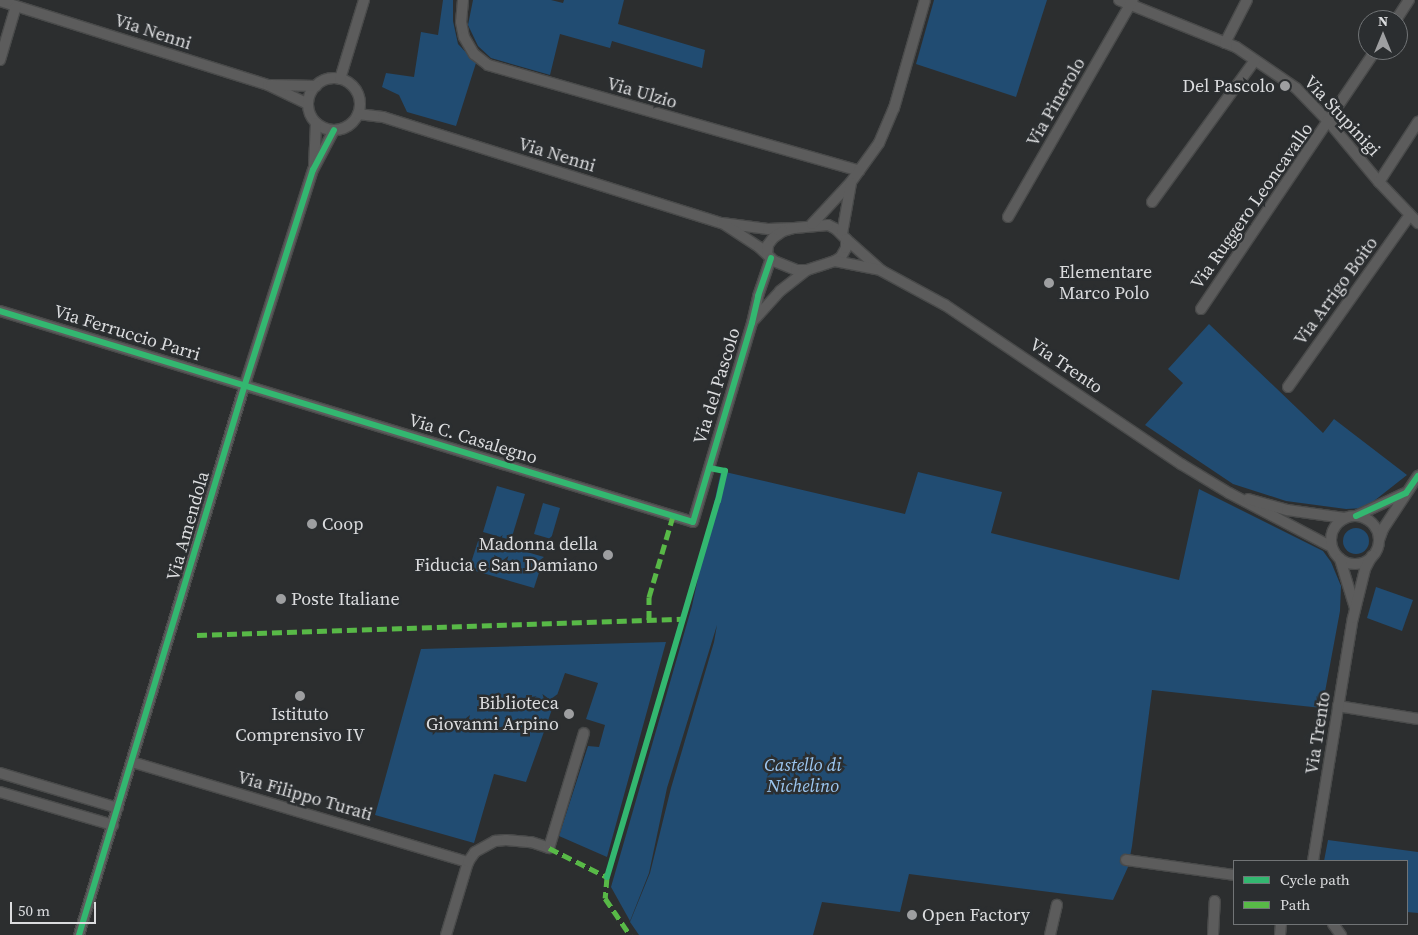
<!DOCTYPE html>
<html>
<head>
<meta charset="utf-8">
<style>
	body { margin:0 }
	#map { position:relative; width:1418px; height:935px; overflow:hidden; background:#2c2e2f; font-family:"Source Serif 4",serif }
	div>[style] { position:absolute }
	.green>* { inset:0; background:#214c72 }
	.round { border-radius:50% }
	.roads { filter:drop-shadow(1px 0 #494a4a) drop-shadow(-1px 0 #494a4a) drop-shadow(0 1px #494a4a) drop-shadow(0 -1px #494a4a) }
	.minor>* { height:10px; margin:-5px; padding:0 5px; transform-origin:5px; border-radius:5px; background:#5c5c5c }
	.minor>.ring { margin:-5px; padding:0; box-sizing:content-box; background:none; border:10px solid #5c5c5c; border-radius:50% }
	.quiet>* { height:5px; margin-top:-2.5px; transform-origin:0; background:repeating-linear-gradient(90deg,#58b947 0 10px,transparent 0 15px) }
	.cycleway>* { height:6px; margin:-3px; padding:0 3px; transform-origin:3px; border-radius:3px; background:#33b770 }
	.dots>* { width:14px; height:14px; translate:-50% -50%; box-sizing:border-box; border:2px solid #2b2e30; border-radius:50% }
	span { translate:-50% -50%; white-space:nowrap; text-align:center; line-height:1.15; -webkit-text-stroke:5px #2b2e30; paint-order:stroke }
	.street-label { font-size:18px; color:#dbdcde }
	.poi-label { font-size:18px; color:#dbdcde }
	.right { translate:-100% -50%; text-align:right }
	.left { translate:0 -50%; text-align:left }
	.park-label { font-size:18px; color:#9dc7f1; font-style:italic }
	.legend { position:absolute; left:1233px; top:860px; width:175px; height:65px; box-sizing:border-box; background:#2b2e30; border:1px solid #717476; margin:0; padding:6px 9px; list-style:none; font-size:15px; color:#dbdcde }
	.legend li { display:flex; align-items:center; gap:10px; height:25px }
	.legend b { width:25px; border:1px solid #717476 }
	.north { position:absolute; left:1358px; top:10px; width:50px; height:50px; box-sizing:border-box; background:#2b2e30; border:1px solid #717476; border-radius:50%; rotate:0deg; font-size:14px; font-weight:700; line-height:20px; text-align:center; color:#dbdcde }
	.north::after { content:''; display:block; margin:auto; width:18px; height:22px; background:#9e9fa1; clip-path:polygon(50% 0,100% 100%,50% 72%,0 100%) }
	.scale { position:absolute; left:10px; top:902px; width:86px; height:22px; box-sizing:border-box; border:2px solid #dbdcde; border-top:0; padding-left:6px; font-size:15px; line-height:18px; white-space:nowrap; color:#dbdcde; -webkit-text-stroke:4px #2b2e30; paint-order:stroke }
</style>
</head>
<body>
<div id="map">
	<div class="green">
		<i style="clip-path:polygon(443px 0,453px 0,453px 21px,458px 44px,476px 63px,456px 126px,407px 112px,399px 95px,382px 87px,386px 73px,414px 77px,421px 32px,438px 35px)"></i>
		<i style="clip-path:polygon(473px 0,551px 0,563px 3px,564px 0,624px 0,618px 24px,705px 50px,702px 68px,612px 41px,610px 48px,560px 34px,550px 75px,491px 58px,478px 46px,468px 25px)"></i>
		<i style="clip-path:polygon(934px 0,1047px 0,1016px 97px,916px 64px)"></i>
		<i style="clip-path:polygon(1209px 324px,1323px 433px,1334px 419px,1407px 475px,1365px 508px,1346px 509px,1286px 501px,1233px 484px,1145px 425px,1183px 383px,1168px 369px)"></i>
		<i style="clip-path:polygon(721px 471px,905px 514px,918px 472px,1002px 492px,991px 533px,1179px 580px,1199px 489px,1323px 551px,1331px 562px,1341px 586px,1340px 611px,1322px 708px,1152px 690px,1132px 846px,1128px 867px,1113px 900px,909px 874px,900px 912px,822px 902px,813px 935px,639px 935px,630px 922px,650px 873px,671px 788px,714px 642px,717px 625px,667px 788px,649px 873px,630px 921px,611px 887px,692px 606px)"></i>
		<i style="clip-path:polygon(497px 486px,525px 494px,511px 540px,483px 532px)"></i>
		<i style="clip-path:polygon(543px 503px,560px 508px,551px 539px,534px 534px)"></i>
		<i class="round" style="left:1343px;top:528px;width:26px;height:26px"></i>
		<i style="clip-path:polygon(479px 538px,544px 557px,534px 588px,469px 569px)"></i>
		<i style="clip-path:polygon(1376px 587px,1413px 600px,1402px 631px,1367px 618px)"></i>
		<i style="clip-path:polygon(666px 642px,607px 857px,559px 836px,588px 746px,599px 747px,605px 725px,586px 719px,598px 683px,565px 673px,526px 782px,494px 774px,474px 843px,375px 815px,421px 649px)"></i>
		<i style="clip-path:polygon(1328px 840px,1418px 852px,1418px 913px,1407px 912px,1407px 861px,1324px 861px)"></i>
	</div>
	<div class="roads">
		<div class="minor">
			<i style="left:463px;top:0;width:22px;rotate:95deg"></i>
			<i style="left:461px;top:22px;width:15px;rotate:79deg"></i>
			<i style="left:464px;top:37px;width:20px;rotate:60deg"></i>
			<i style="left:474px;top:54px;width:18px;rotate:38deg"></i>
			<i style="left:488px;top:65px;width:386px;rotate:15.9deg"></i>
			<i style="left:1119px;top:0;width:126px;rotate:21.9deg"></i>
			<i style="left:1236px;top:47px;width:73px;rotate:34.3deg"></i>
			<i style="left:1296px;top:88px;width:47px;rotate:45.9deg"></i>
			<i style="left:1329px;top:122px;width:78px;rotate:50.2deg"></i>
			<i style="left:1379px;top:182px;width:57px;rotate:46.4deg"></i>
			<i style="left:0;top:1px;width:281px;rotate:17.4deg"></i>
			<i style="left:268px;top:85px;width:44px;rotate:25.4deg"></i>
			<i style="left:1396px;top:20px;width:24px;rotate:-57deg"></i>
			<i style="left:1225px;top:43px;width:48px;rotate:-62.9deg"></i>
			<i style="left:0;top:60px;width:56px;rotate:-73.5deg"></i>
			<i class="ring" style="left:308px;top:78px;width:42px;height:42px"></i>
			<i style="left:340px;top:79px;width:83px;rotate:-73.1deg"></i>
			<i style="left:271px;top:85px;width:45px;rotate:1.3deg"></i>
			<i style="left:358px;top:114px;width:25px;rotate:7deg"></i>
			<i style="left:383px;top:117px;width:355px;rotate:17.4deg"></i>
			<i style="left:722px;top:223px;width:46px;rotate:7.4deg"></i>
			<i style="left:768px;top:229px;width:26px;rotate:-2deg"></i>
			<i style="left:314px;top:166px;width:43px;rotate:-87.3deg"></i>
			<i style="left:1379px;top:182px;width:72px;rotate:-57deg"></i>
			<i style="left:1152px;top:202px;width:175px;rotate:-54deg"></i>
			<i style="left:1008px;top:217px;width:250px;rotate:-60.1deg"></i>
			<i style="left:724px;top:224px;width:42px;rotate:33.3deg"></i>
			<i style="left:759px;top:247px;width:21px;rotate:43deg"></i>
			<i style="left:774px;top:261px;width:24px;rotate:22deg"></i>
			<i style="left:796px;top:270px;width:11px"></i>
			<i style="left:807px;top:270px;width:29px;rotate:-18deg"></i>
			<i style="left:835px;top:261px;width:7px;rotate:-34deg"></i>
			<i style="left:841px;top:257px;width:10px;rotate:-61deg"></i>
			<i style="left:846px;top:248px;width:9px;rotate:-90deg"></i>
			<i style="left:846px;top:239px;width:14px;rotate:-135deg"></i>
			<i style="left:836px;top:229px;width:9px;rotate:-153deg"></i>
			<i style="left:828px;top:225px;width:34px;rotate:175deg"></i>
			<i style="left:794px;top:228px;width:11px;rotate:165deg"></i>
			<i style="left:783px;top:231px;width:12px;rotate:145deg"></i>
			<i style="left:773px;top:238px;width:9px;rotate:126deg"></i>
			<i style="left:768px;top:245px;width:9px;rotate:96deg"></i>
			<i style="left:812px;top:224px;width:57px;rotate:-47.1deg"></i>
			<i style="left:851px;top:182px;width:48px;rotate:-54.3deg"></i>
			<i style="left:879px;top:143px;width:38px;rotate:-67deg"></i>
			<i style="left:894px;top:108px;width:112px;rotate:-74deg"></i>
			<i style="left:842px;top:234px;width:52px;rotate:-80deg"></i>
			<i style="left:846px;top:239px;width:48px;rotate:41.6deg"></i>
			<i style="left:882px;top:271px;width:72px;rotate:28.4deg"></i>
			<i style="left:945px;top:305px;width:285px;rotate:34deg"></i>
			<i style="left:1181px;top:464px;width:56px;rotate:31.1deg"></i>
			<i style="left:1229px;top:493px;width:116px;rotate:27.7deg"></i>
			<i style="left:835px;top:261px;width:47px;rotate:11.1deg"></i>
			<i style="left:1201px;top:309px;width:313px;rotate:-56deg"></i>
			<i style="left:0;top:311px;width:724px;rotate:16.93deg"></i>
			<i style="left:693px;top:522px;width:208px;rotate:-73.5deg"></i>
			<i style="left:752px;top:323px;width:28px;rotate:-77deg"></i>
			<i style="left:758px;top:296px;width:40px;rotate:-71.1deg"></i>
			<i style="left:754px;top:320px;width:39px;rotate:-48deg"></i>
			<i style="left:780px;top:291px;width:34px;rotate:-38deg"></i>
			<i style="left:1288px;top:387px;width:211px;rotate:-54.7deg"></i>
			<i style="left:1248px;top:499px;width:41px;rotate:15.8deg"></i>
			<i style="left:1287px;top:510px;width:58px;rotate:8deg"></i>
			<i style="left:1356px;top:516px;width:54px;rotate:-25.1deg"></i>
			<i class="ring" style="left:1331px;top:516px;width:38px;height:38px"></i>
			<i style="left:1379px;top:540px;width:12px;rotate:-70deg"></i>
			<i style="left:1383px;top:529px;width:64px;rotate:-56.6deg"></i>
			<i style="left:1340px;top:559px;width:51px;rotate:73deg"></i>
			<i style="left:1338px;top:706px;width:81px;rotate:9.2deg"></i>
			<i style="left:132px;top:762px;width:351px;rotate:16.6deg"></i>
			<i style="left:0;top:773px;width:123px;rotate:16.5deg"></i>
			<i style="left:0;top:792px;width:118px;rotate:16.3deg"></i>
			<i style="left:1126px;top:860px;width:109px;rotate:7.9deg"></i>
			<i style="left:1313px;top:861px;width:246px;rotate:-80.7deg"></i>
			<i style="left:1353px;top:618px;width:50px;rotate:-76.2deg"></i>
			<i style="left:1365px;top:569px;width:15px;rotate:-62deg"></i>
			<i style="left:1333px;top:924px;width:14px;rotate:54deg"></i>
			<i style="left:79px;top:935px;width:575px;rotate:-73.23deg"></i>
			<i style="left:245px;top:384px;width:225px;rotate:-72.4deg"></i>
			<i style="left:313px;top:170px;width:45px;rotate:-62.3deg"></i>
			<i style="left:446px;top:935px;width:76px;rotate:-73.2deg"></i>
			<i style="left:468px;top:862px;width:12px;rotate:-55deg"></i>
			<i style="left:475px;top:852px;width:23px;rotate:-29deg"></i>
			<i style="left:495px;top:841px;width:11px;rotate:-5deg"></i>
			<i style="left:506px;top:840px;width:25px;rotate:5deg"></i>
			<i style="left:531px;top:842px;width:19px;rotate:18deg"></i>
			<i style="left:549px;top:848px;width:120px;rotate:-73.1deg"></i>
			<i style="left:1050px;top:935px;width:31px;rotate:-77deg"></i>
			<i style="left:1213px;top:935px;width:34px;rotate:-87deg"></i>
			<i style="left:1280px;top:935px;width:11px;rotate:-85deg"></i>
		</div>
	</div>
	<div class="quiet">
		<i style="left:649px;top:620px;width:23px;rotate:-90deg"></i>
		<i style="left:649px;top:597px;width:84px;rotate:-73.5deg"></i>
		<i style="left:197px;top:635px;width:487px;rotate:-1.9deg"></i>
		<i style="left:549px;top:848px;width:65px;rotate:26.6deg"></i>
		<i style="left:607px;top:877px;width:21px;rotate:95deg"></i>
		<i style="left:605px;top:898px;width:45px;rotate:56deg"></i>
	</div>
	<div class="cycleway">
		<i style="left:0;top:311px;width:724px;rotate:16.93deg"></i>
		<i style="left:693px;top:522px;width:208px;rotate:-73.5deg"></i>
		<i style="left:752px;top:323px;width:28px;rotate:-77deg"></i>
		<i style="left:758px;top:296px;width:40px;rotate:-71.1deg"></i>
		<i style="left:1356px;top:516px;width:55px;rotate:-24.7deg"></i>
		<i style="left:1406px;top:493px;width:21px;rotate:-55deg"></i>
		<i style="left:607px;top:877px;width:392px;rotate:-73.6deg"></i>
		<i style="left:718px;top:501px;width:31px;rotate:-77deg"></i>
		<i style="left:725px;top:471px;width:16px;rotate:-169deg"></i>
		<i style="left:79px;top:935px;width:575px;rotate:-73.23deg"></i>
		<i style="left:245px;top:384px;width:225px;rotate:-72.4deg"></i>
		<i style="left:313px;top:170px;width:45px;rotate:-62.3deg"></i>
	</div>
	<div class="dots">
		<i style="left:1285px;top:86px;background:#9e9fa1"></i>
		<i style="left:1049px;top:283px;background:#9e9fa1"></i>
		<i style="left:312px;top:524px;background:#9e9fa1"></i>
		<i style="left:608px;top:555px;background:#9e9fa1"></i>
		<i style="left:281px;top:599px;background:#9e9fa1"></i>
		<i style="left:300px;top:696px;background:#9e9fa1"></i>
		<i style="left:569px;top:714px;background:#9e9fa1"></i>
		<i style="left:912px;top:915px;background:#9e9fa1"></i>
	</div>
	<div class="street-label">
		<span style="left:153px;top:32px;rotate:18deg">Via Nenni</span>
		<span style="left:642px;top:93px;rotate:16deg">Via Ulzio</span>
		<span style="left:1056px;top:102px;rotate:-60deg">Via Pinerolo</span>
		<span style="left:1342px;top:116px;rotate:47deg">Via Stupinigi</span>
		<span style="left:557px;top:155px;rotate:17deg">Via Nenni</span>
		<span style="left:1252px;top:206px;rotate:-55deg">Via Ruggero Leoncavallo</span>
		<span style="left:1336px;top:291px;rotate:-54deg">Via Arrigo Boito</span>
		<span style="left:127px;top:333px;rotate:17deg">Via Ferruccio Parri</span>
		<span style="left:1066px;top:366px;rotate:34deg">Via Trento</span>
		<span style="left:717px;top:386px;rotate:-73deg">Via del Pascolo</span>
		<span style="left:473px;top:439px;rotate:17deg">Via C. Casalegno</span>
		<span style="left:188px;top:526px;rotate:-74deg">Via Amendola</span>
		<span style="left:1318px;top:733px;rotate:-81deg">Via Trento</span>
		<span style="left:305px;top:796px;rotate:16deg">Via Filippo Turati</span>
	</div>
	<div class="poi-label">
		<span class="right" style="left:1275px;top:86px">Del Pascolo</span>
		<span class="left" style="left:1059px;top:283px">Elementare<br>Marco Polo</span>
		<span class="left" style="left:322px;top:524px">Coop</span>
		<span class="right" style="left:598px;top:555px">Madonna della<br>Fiducia e San Damiano</span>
		<span class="left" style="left:291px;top:599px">Poste Italiane</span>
		<span class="right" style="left:559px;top:714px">Biblioteca<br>Giovanni Arpino</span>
		<span style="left:300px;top:725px">Istituto<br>Comprensivo IV</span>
		<span class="left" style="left:922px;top:915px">Open Factory</span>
	</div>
	<div class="park-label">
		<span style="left:803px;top:776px">Castello di<br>Nichelino</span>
	</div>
	<ul class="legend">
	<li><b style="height:6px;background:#33b770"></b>Cycle path</li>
	<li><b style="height:6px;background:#58b947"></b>Path</li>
	</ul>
	<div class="north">N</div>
	<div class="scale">50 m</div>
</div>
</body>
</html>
